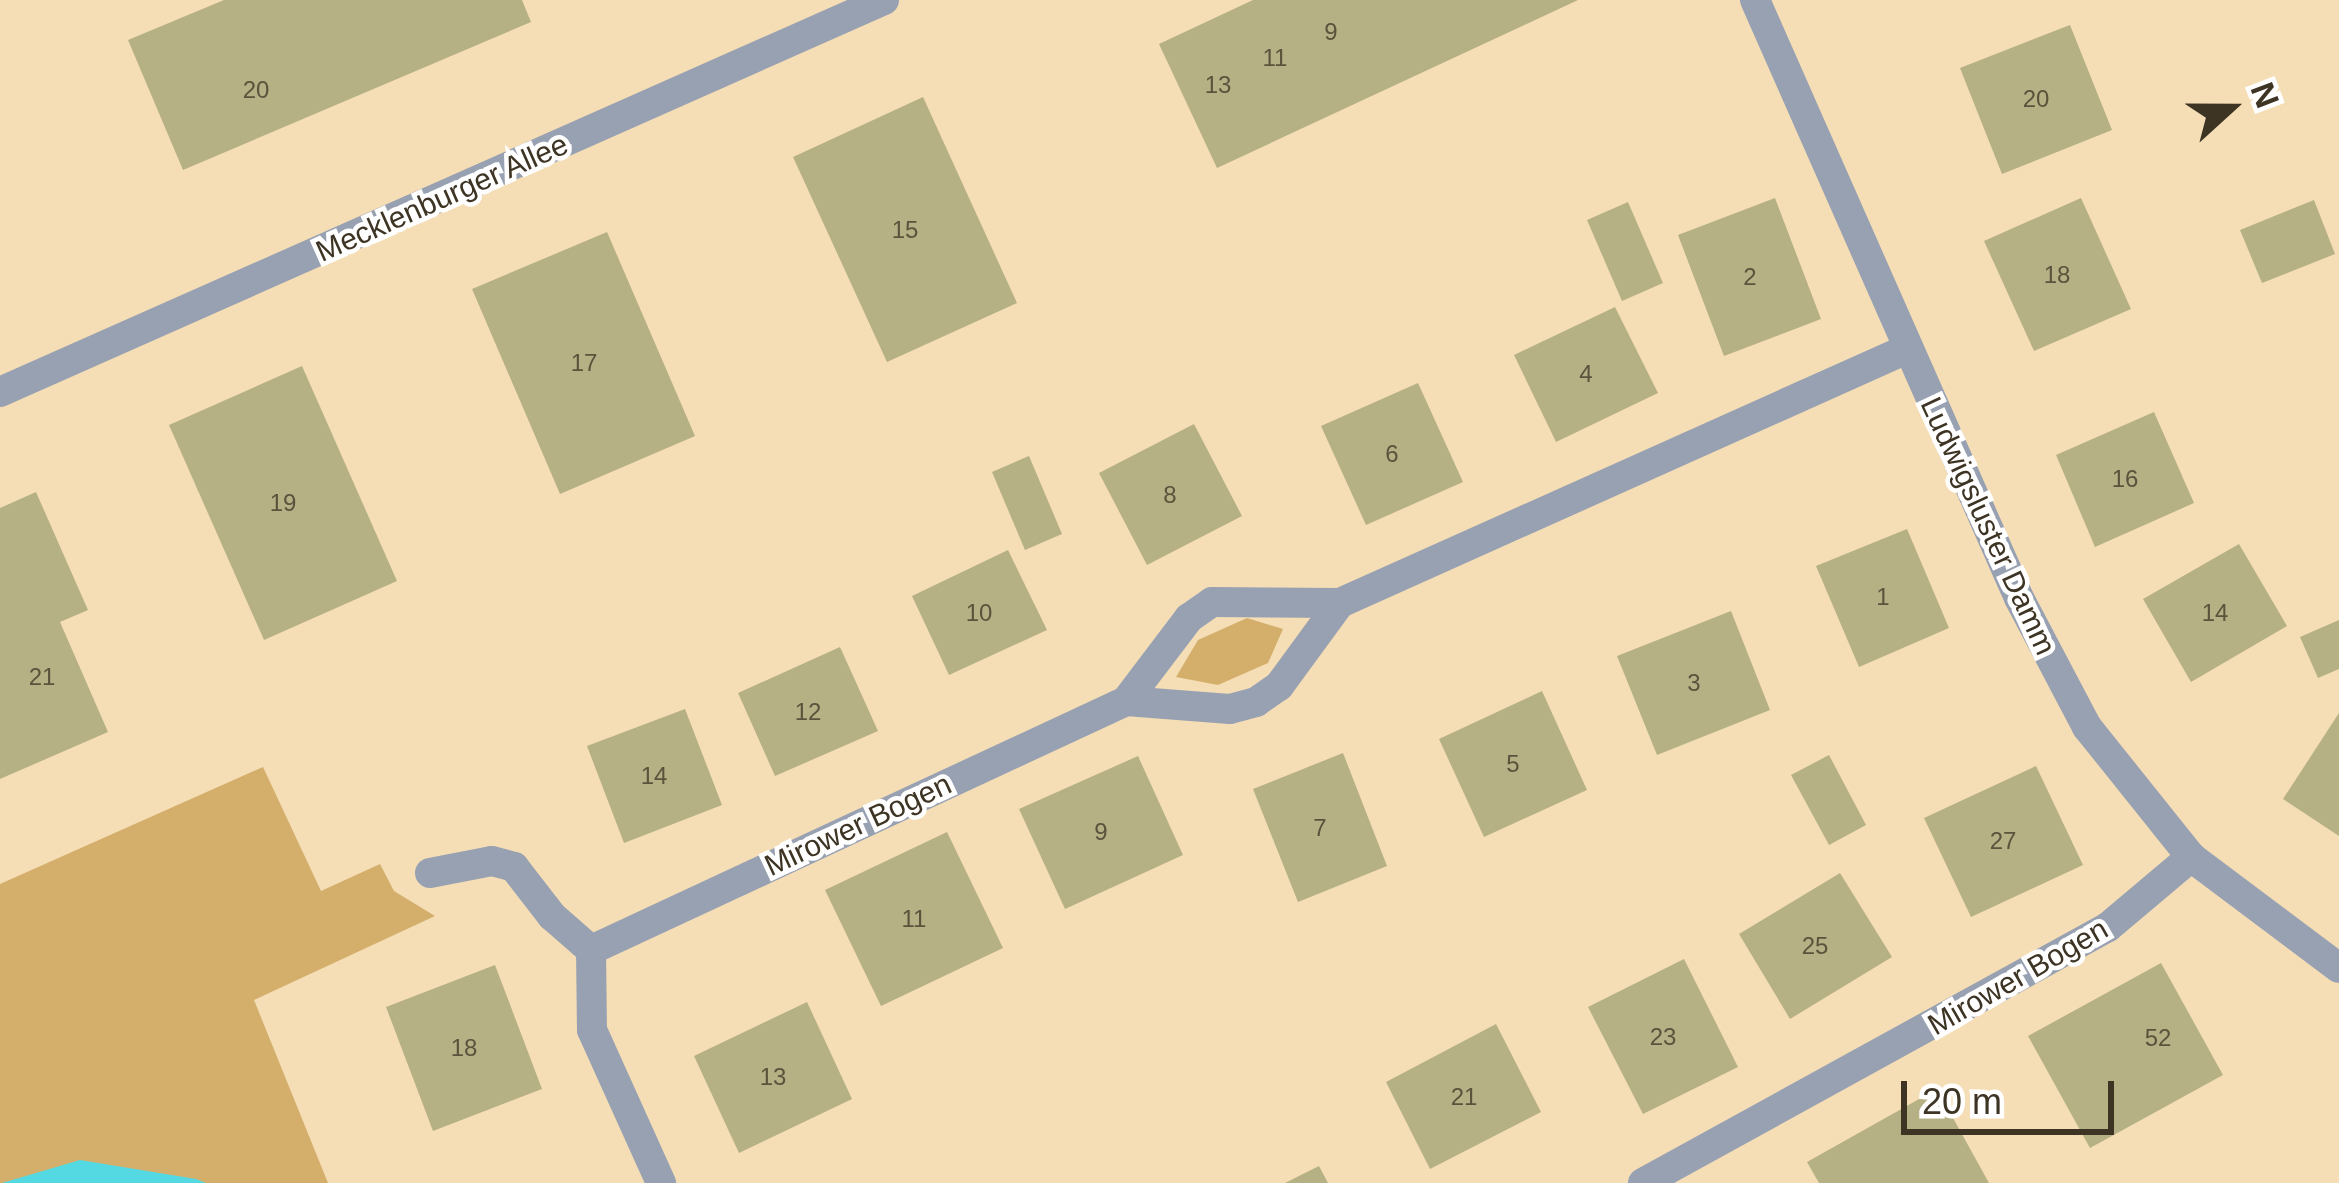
<!DOCTYPE html>
<html>
<head>
<meta charset="utf-8">
<style>
	body { margin:0 }
	#map { position:relative; width:2339px; height:1183px; overflow:hidden; background:#f5deb5; font-family:Arial,sans-serif }
	div>[style] { position:absolute }
	.green>* { inset:0; background:#d4af6c }
	.water>* { inset:0; background:#54d9e2 }
	.building>* { inset:0; background:#b6b085 }
	.street>* { height:30px; margin:-15px; padding:0 15px; transform-origin:15px; border-radius:15px; background:#98a1b2 }
	span { translate:-50% -50%; white-space:nowrap; text-align:center; line-height:1.15; -webkit-text-stroke:9px #fff; paint-order:stroke }
	.number-label { font-size:24px; color:#5b533c }
	.number-label span { -webkit-text-stroke-width:0 }
	.street-label { font-size:30px; color:#3d3424 }
	.north { position:absolute; left:2171px; top:48px; width:120px; height:120px; -webkit-text-stroke:9px #fff; paint-order:stroke; rotate:69deg; font-size:33px; font-weight:700; line-height:48px; text-align:center; color:#3d3424 }
	.north::after { content:''; display:block; margin:auto; width:42px; height:54px; background:#3d3424; clip-path:polygon(50% 0,100% 100%,50% 72%,0 100%) }
	.scale { position:absolute; left:1901px; top:1081px; width:213px; height:54px; box-sizing:border-box; border:6px solid #3d3424; border-top:0; padding-left:15px; font-size:36px; line-height:42px; white-space:nowrap; color:#3d3424; -webkit-text-stroke:9px #fff; paint-order:stroke }
</style>
</head>
<body>
<div id="map">
	<div class="green">
		<i style="clip-path:polygon(1247px 618px,1283px 629px,1268px 663px,1218px 685px,1176px 677px,1198px 640px)"></i>
		<i style="clip-path:polygon(263px 767px,321px 891px,380px 864px,394px 891px,435px 916px,254px 1000px,328px 1183px,0 1183px,0 884px)"></i>
	</div>
	<div class="water">
		<i style="clip-path:polygon(80px 1160px,196px 1179px,206px 1183px,2px 1183px)"></i>
	</div>
	<div class="building">
		<i style="clip-path:polygon(224px 0,522px 0,531px 22px,183px 170px,128px 40px)"></i>
		<i style="clip-path:polygon(1253px 0,1578px 0,1217px 168px,1159px 44px)"></i>
		<i style="clip-path:polygon(2070px 25px,2112px 130px,2002px 174px,1960px 68px)"></i>
		<i style="clip-path:polygon(923px 97px,1017px 303px,887px 362px,793px 157px)"></i>
		<i style="clip-path:polygon(1775px 198px,1821px 319px,1724px 356px,1678px 235px)"></i>
		<i style="clip-path:polygon(2081px 198px,2131px 309px,2034px 351px,1984px 241px)"></i>
		<i style="clip-path:polygon(2314px 200px,2335px 254px,2262px 283px,2240px 230px)"></i>
		<i style="clip-path:polygon(1628px 202px,1663px 283px,1622px 301px,1587px 220px)"></i>
		<i style="clip-path:polygon(607px 232px,695px 436px,560px 494px,472px 289px)"></i>
		<i style="clip-path:polygon(1615px 307px,1658px 393px,1556px 442px,1514px 355px)"></i>
		<i style="clip-path:polygon(302px 366px,397px 581px,264px 640px,169px 425px)"></i>
		<i style="clip-path:polygon(1418px 383px,1463px 482px,1366px 525px,1321px 426px)"></i>
		<i style="clip-path:polygon(2154px 412px,2194px 503px,2095px 547px,2056px 455px)"></i>
		<i style="clip-path:polygon(1194px 424px,1242px 516px,1147px 565px,1099px 473px)"></i>
		<i style="clip-path:polygon(1029px 456px,1062px 534px,1025px 550px,992px 472px)"></i>
		<i style="clip-path:polygon(36px 492px,88px 610px,60px 622px,108px 732px,0 779px,0 508px)"></i>
		<i style="clip-path:polygon(1907px 529px,1949px 628px,1859px 667px,1816px 566px)"></i>
		<i style="clip-path:polygon(2239px 544px,2287px 626px,2191px 682px,2143px 599px)"></i>
		<i style="clip-path:polygon(1008px 550px,1047px 630px,949px 675px,912px 596px)"></i>
		<i style="clip-path:polygon(1731px 611px,1770px 710px,1657px 755px,1617px 656px)"></i>
		<i style="clip-path:polygon(2339px 620px,2339px 669px,2318px 678px,2300px 637px)"></i>
		<i style="clip-path:polygon(840px 647px,878px 731px,775px 776px,738px 693px)"></i>
		<i style="clip-path:polygon(1542px 691px,1587px 790px,1484px 837px,1439px 739px)"></i>
		<i style="clip-path:polygon(685px 709px,722px 805px,624px 843px,587px 746px)"></i>
		<i style="clip-path:polygon(2339px 713px,2339px 836px,2283px 799px)"></i>
		<i style="clip-path:polygon(1343px 753px,1387px 866px,1298px 902px,1253px 789px)"></i>
		<i style="clip-path:polygon(1829px 755px,1866px 825px,1829px 845px,1791px 775px)"></i>
		<i style="clip-path:polygon(1138px 756px,1183px 855px,1065px 909px,1019px 809px)"></i>
		<i style="clip-path:polygon(2036px 766px,2083px 865px,1971px 917px,1924px 818px)"></i>
		<i style="clip-path:polygon(947px 832px,1003px 948px,881px 1006px,825px 890px)"></i>
		<i style="clip-path:polygon(1840px 873px,1892px 957px,1790px 1019px,1739px 934px)"></i>
		<i style="clip-path:polygon(1684px 959px,1738px 1067px,1643px 1114px,1588px 1007px)"></i>
		<i style="clip-path:polygon(2161px 963px,2223px 1075px,2090px 1148px,2028px 1036px)"></i>
		<i style="clip-path:polygon(495px 965px,542px 1089px,433px 1131px,386px 1007px)"></i>
		<i style="clip-path:polygon(807px 1002px,852px 1099px,739px 1153px,694px 1056px)"></i>
		<i style="clip-path:polygon(1496px 1024px,1541px 1112px,1430px 1169px,1386px 1082px)"></i>
		<i style="clip-path:polygon(1937px 1089px,1989px 1183px,1819px 1183px,1807px 1162px)"></i>
		<i style="clip-path:polygon(1319px 1166px,1328px 1183px,1285px 1183px)"></i>
	</div>
	<div class="street">
		<i style="left:1755px;top:0;width:654px;rotate:66.18deg"></i>
		<i style="left:2019px;top:598px;width:146px;rotate:62.2deg"></i>
		<i style="left:2087px;top:727px;width:166px;rotate:51.3deg"></i>
		<i style="left:2191px;top:857px;width:185px;rotate:36.9deg"></i>
		<i style="left:0;top:392px;width:967px;rotate:-23.91deg"></i>
		<i style="left:1126px;top:701px;width:104px;rotate:4.4deg"></i>
		<i style="left:1230px;top:709px;width:27px;rotate:-15deg"></i>
		<i style="left:1256px;top:702px;width:28px;rotate:-35deg"></i>
		<i style="left:1279px;top:686px;width:103px;rotate:-53.7deg"></i>
		<i style="left:430px;top:873px;width:63px;rotate:-11deg"></i>
		<i style="left:492px;top:861px;width:23px;rotate:15deg"></i>
		<i style="left:514px;top:867px;width:62px;rotate:52.2deg"></i>
		<i style="left:552px;top:916px;width:52px;rotate:41.1deg"></i>
		<i style="left:591px;top:950px;width:80px;rotate:89.3deg"></i>
		<i style="left:592px;top:1030px;width:168px;rotate:65.7deg"></i>
		<i style="left:591px;top:950px;width:590px;rotate:-24.96deg"></i>
		<i style="left:1126px;top:701px;width:104px;rotate:-52.8deg"></i>
		<i style="left:1189px;top:618px;width:28px;rotate:-35deg"></i>
		<i style="left:1212px;top:602px;width:128px;rotate:0.4deg"></i>
		<i style="left:1340px;top:603px;width:621px;rotate:-24.13deg"></i>
		<i style="left:1643px;top:1183px;width:531px;rotate:-28.83deg"></i>
		<i style="left:2108px;top:927px;width:109px;rotate:-40.1deg"></i>
	</div>
	<div class="number-label">
		<span style="left:1331px;top:32px">9</span>
		<span style="left:1275px;top:58px">11</span>
		<span style="left:1218px;top:85px">13</span>
		<span style="left:256px;top:90px">20</span>
		<span style="left:2036px;top:99px">20</span>
		<span style="left:905px;top:230px">15</span>
		<span style="left:2057px;top:275px">18</span>
		<span style="left:1750px;top:277px">2</span>
		<span style="left:584px;top:363px">17</span>
		<span style="left:1586px;top:374px">4</span>
		<span style="left:1392px;top:454px">6</span>
		<span style="left:2125px;top:479px">16</span>
		<span style="left:1170px;top:495px">8</span>
		<span style="left:283px;top:503px">19</span>
		<span style="left:1883px;top:597px">1</span>
		<span style="left:979px;top:613px">10</span>
		<span style="left:2215px;top:613px">14</span>
		<span style="left:42px;top:677px">21</span>
		<span style="left:1694px;top:683px">3</span>
		<span style="left:808px;top:712px">12</span>
		<span style="left:1513px;top:764px">5</span>
		<span style="left:654px;top:776px">14</span>
		<span style="left:1320px;top:828px">7</span>
		<span style="left:1101px;top:832px">9</span>
		<span style="left:2003px;top:841px">27</span>
		<span style="left:914px;top:919px">11</span>
		<span style="left:1815px;top:946px">25</span>
		<span style="left:1663px;top:1037px">23</span>
		<span style="left:2158px;top:1038px">52</span>
		<span style="left:464px;top:1048px">18</span>
		<span style="left:773px;top:1077px">13</span>
		<span style="left:1464px;top:1097px">21</span>
	</div>
	<div class="street-label">
		<span style="left:442px;top:198px;rotate:-24deg">Mecklenburger Allee</span>
		<span style="left:1988px;top:526px;rotate:65deg">Ludwigsluster Damm</span>
		<span style="left:858px;top:825px;rotate:-25deg">Mirower Bogen</span>
		<span style="left:2018px;top:977px;rotate:-30deg">Mirower Bogen</span>
	</div>
	<div class="north">N</div>
	<div class="scale">20 m</div>
</div>
</body>
</html>
